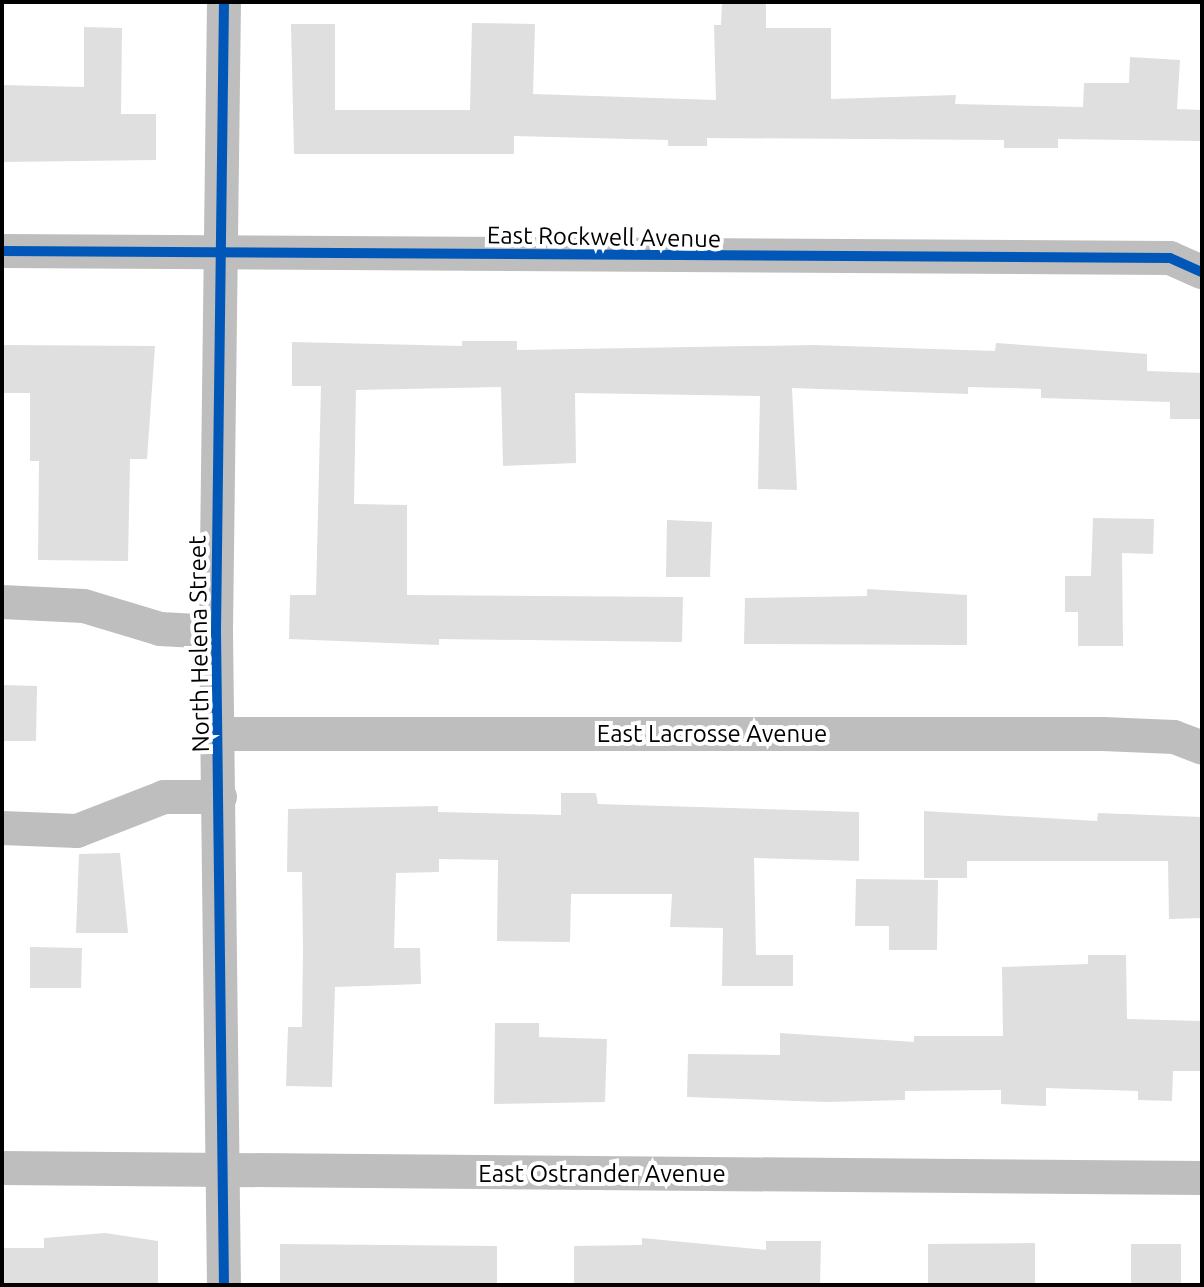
<!DOCTYPE html>
<html>
<head>
<meta charset="utf-8">
<style>
	body { margin:0 }
	#map { position:relative; width:1204px; height:1287px; overflow:hidden; background:#fff; font-family:Ubuntu,sans-serif }
	div>[style] { position:absolute }
	.building>* { inset:0; background:#dfdfdf }
	.street>* { height:34px; margin:-17px; padding:0 17px; transform-origin:17px; border-radius:17px; background:#bebebe }
	.cycleway>* { height:10px; margin:-5px; padding:0 5px; transform-origin:5px; border-radius:5px; background:#0057b8 }
	span { translate:-50% -50%; white-space:nowrap; text-align:center; line-height:1.15; -webkit-text-stroke:8px #fff; paint-order:stroke }
	.street-label { font-size:24px; color:#000 }
	.frame { position:absolute; inset:0; border:4px solid #000; pointer-events:none }
</style>
</head>
<body>
<div id="map">
	<div class="building">
		<i style="clip-path:polygon(722px 2px,766px 2px,766px 28px,831px 28px,831px 99px,956px 95px,955px 104px,1083px 107px,1084px 83px,1129px 83px,1130px 57px,1180px 60px,1177px 109px,1202px 110px,1202px 141px,1058px 139px,1058px 148px,1004px 148px,1004px 140px,707px 138px,707px 146px,668px 146px,668px 140px,514px 136px,514px 154px,294px 154px,291px 24px,335px 24px,335px 110px,470px 110px,472px 23px,535px 24px,533px 94px,716px 100px,714px 25px,721px 25px)"></i>
		<i style="clip-path:polygon(84px 27px,122px 28px,121px 114px,156px 114px,156px 160px,2px 162px,2px 85px,84px 87px)"></i>
		<i style="clip-path:polygon(462px 341px,517px 341px,517px 350px,814px 345px,995px 351px,996px 343px,1147px 354px,1147px 371px,1202px 373px,1202px 419px,1170px 419px,1170px 402px,1041px 398px,1041px 389px,968px 387px,968px 394px,792px 388px,797px 490px,758px 489px,760px 396px,575px 393px,576px 463px,503px 466px,501px 387px,356px 390px,354px 504px,407px 505px,407px 595px,683px 597px,682px 642px,439px 639px,439px 645px,289px 639px,290px 595px,316px 595px,321px 386px,292px 386px,292px 342px,462px 346px)"></i>
		<i style="clip-path:polygon(2px 345px,155px 346px,147px 459px,130px 459px,128px 561px,38px 560px,39px 461px,30px 461px,30px 393px,2px 393px)"></i>
		<i style="clip-path:polygon(1093px 518px,1154px 519px,1153px 554px,1122px 553px,1123px 646px,1078px 646px,1078px 612px,1065px 612px,1065px 576px,1091px 576px)"></i>
		<i style="clip-path:polygon(667px 520px,712px 522px,710px 577px,666px 577px)"></i>
		<i style="clip-path:polygon(867px 589px,967px 595px,967px 645px,744px 644px,745px 598px,867px 596px)"></i>
		<i style="clip-path:polygon(2px 685px,37px 686px,36px 741px,2px 741px)"></i>
		<i style="clip-path:polygon(561px 793px,596px 793px,598px 804px,859px 812px,859px 861px,754px 858px,756px 955px,793px 955px,793px 986px,722px 986px,723px 928px,670px 927px,672px 894px,571px 894px,570px 942px,497px 941px,498px 860px,439px 859px,439px 872px,396px 873px,394px 948px,420px 948px,421px 984px,335px 987px,332px 1087px,286px 1086px,288px 1027px,302px 1027px,303px 951px,302px 872px,287px 872px,288px 809px,438px 806px,438px 812px,561px 815px)"></i>
		<i style="clip-path:polygon(924px 811px,1097px 821px,1098px 813px,1202px 817px,1202px 918px,1169px 919px,1168px 861px,967px 861px,967px 878px,924px 878px)"></i>
		<i style="clip-path:polygon(120px 853px,128px 933px,76px 933px,79px 854px)"></i>
		<i style="clip-path:polygon(856px 879px,938px 880px,937px 950px,889px 950px,889px 926px,855px 926px)"></i>
		<i style="clip-path:polygon(30px 947px,82px 948px,81px 988px,30px 988px)"></i>
		<i style="clip-path:polygon(1088px 955px,1126px 955px,1127px 1019px,1202px 1021px,1202px 1071px,1173px 1071px,1172px 1101px,1138px 1100px,1138px 1091px,1046px 1088px,1046px 1106px,1001px 1104px,1001px 1090px,905px 1091px,905px 1100px,827px 1102px,687px 1097px,688px 1054px,780px 1055px,780px 1033px,914px 1042px,914px 1036px,1003px 1036px,1002px 967px,1088px 964px)"></i>
		<i style="clip-path:polygon(495px 1023px,539px 1023px,539px 1037px,607px 1039px,605px 1102px,494px 1104px)"></i>
		<i style="clip-path:polygon(105px 1233px,158px 1241px,158px 1285px,2px 1285px,2px 1248px,44px 1248px,44px 1238px)"></i>
		<i style="clip-path:polygon(642px 1238px,766px 1250px,766px 1241px,821px 1241px,820px 1285px,574px 1285px,574px 1246px,642px 1245px)"></i>
		<i style="clip-path:polygon(1035px 1243px,1035px 1285px,928px 1285px,928px 1244px)"></i>
		<i style="clip-path:polygon(280px 1244px,497px 1246px,497px 1285px,280px 1285px)"></i>
		<i style="clip-path:polygon(1131px 1244px,1181px 1244px,1181px 1285px,1131px 1285px)"></i>
	</div>
	<div class="street">
		<i style="left:224px;top:2px;width:630px;rotate:90.73deg"></i>
		<i style="left:216px;top:632px;width:653px;rotate:89.3deg"></i>
		<i style="left:2px;top:251px;width:1168px;rotate:0.34deg"></i>
		<i style="left:1170px;top:258px;width:35px;rotate:24deg"></i>
		<i style="left:2px;top:602px;width:82px;rotate:2.8deg"></i>
		<i style="left:84px;top:606px;width:79px;rotate:16.8deg"></i>
		<i style="left:160px;top:629px;width:56px;rotate:3.1deg"></i>
		<i style="left:220px;top:734px;width:883px"></i>
		<i style="left:1103px;top:734px;width:71px;rotate:2.4deg"></i>
		<i style="left:1174px;top:737px;width:30px;rotate:21deg"></i>
		<i style="left:2px;top:828px;width:75px;rotate:2.3deg"></i>
		<i style="left:77px;top:831px;width:93px;rotate:-21.3deg"></i>
		<i style="left:164px;top:797px;width:56px"></i>
		<i style="left:2px;top:1168px;width:1200px;rotate:0.48deg"></i>
	</div>
	<div class="cycleway">
		<i style="left:224px;top:2px;width:630px;rotate:90.73deg"></i>
		<i style="left:216px;top:632px;width:653px;rotate:89.3deg"></i>
		<i style="left:2px;top:251px;width:1168px;rotate:0.34deg"></i>
		<i style="left:1170px;top:258px;width:35px;rotate:24deg"></i>
	</div>
	<div class="street-label">
		<span style="left:604px;top:237px;rotate:1deg">East Rockwell Avenue</span>
		<span style="left:199px;top:644px;rotate:-91deg">North Helena Street</span>
		<span style="left:712px;top:734px">East Lacrosse Avenue</span>
		<span style="left:602px;top:1174px">East Ostrander Avenue</span>
	</div>
	<div class="frame"></div>
</div>
</body>
</html>
